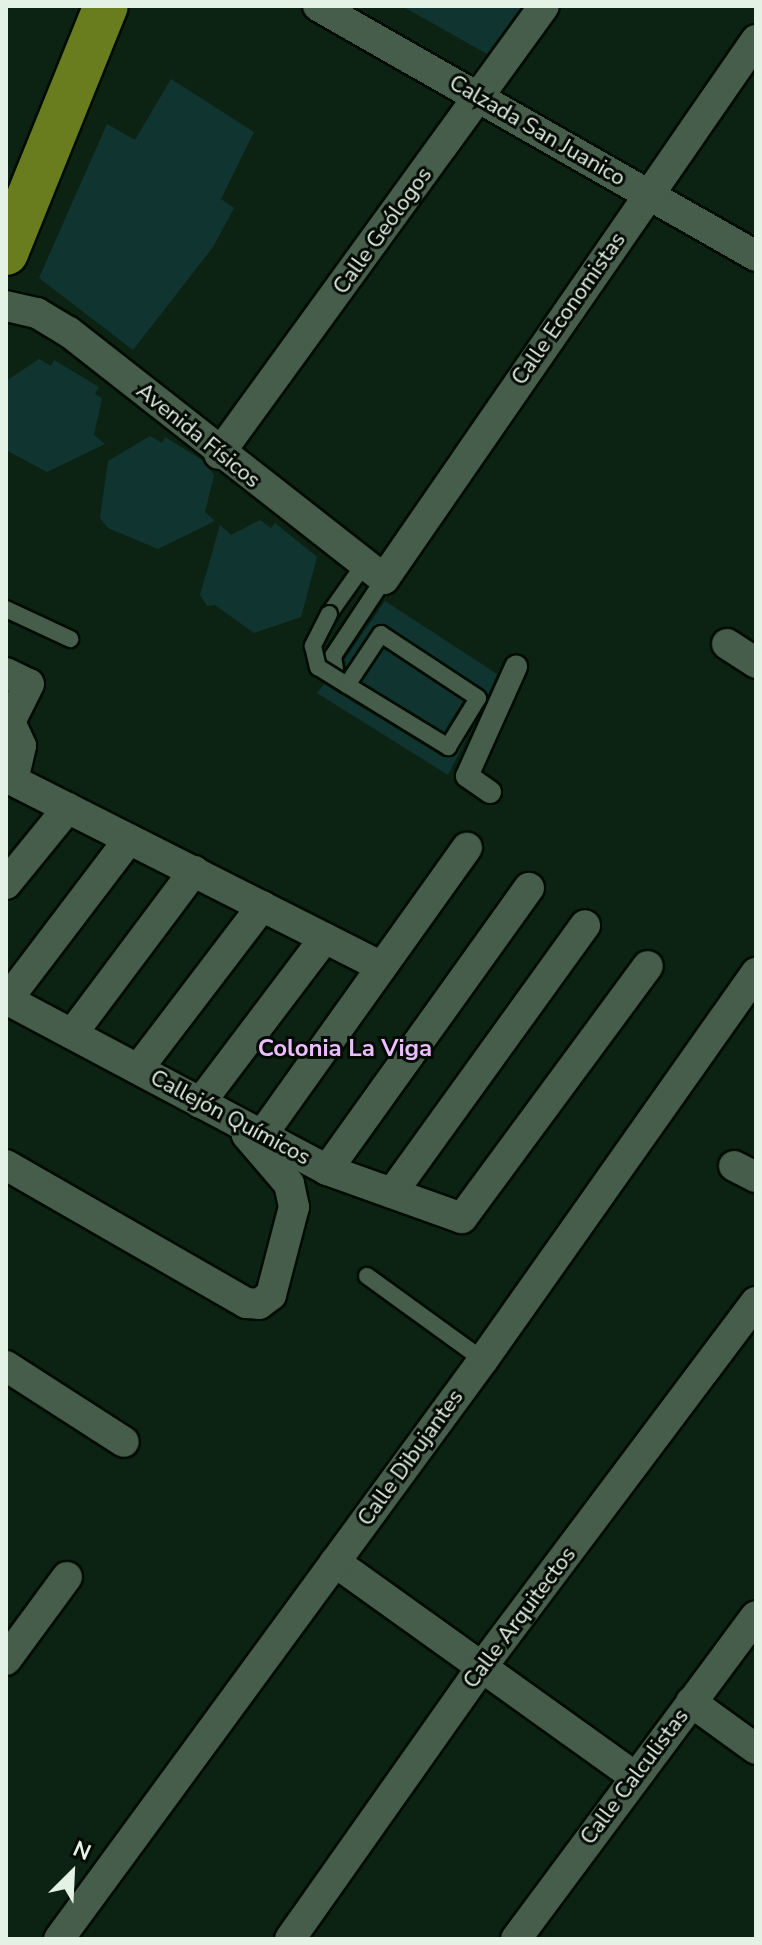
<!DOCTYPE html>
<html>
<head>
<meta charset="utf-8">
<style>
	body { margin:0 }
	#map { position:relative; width:762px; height:1945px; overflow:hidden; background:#0c2313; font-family:"Nunito Sans",sans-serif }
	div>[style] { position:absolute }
	.building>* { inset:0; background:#103531 }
	.roads { filter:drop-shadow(2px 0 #000c01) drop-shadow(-2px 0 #000c01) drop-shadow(0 2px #000c01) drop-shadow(0 -2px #000c01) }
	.service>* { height:16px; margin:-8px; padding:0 8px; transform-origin:8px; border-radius:8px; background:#455d4a }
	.pedestrian>* { height:22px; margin:-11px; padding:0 11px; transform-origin:11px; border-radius:11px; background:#455d4a }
	.minor>* { height:30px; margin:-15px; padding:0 15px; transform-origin:15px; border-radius:15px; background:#455d4a }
	.primary>* { height:44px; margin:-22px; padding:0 22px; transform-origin:22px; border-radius:22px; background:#6a7d1e }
	.bridges { filter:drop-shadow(2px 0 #000c01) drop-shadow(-2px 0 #000c01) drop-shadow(0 2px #000c01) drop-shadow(0 -2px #000c01) }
	.service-bridge>* { height:16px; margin:-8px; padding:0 8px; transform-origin:8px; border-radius:8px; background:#455d4a }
	span { translate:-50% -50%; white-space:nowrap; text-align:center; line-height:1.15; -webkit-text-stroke:6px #030a04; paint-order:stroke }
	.street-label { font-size:22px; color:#e4f2e6 }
	.neighbourhood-label { font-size:24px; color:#ecbeff; font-weight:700 }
	.frame { position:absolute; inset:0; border:8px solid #e4f2e6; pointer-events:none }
	.north { position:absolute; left:32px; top:1833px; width:80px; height:80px; -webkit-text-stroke:6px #030a04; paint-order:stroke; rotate:24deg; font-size:22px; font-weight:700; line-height:32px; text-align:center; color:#e4f2e6 }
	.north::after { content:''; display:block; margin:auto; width:28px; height:36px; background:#e4f2e6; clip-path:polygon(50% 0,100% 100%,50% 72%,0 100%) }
</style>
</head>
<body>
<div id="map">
	<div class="building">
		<i style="clip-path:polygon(402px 6px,522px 6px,487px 54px)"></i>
		<i style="clip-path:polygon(171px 79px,254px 132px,221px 199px,234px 208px,213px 247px,133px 350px,39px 278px,107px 124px,135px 140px)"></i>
		<i style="clip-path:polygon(39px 359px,51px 366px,54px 360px,99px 387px,95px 394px,102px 398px,94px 435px,105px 444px,47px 472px,6px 450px,6px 381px)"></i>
		<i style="clip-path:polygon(150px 436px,162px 443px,165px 437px,202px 460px,214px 475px,205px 512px,215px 521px,158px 549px,108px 528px,100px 518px,108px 461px)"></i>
		<i style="clip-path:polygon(260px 520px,271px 528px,275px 523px,317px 557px,301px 617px,254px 633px,215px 605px,207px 606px,200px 595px,220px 525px,231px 535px)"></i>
		<i style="clip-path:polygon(385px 601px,497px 674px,488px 695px,382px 623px,372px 628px,346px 667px,345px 659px)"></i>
		<i style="clip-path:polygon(384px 649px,463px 701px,444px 732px,362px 682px)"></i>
		<i style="clip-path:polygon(324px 684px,443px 757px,454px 756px,468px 735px,448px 775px,317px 693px)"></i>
	</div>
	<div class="roads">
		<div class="service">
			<i style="left:6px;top:609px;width:71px;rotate:25.1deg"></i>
			<i style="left:329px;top:614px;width:59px;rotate:-54.7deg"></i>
			<i style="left:335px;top:669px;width:13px;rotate:-99deg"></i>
			<i style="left:333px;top:656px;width:92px;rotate:-56.5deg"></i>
			<i style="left:367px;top:1276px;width:143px;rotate:35.9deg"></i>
		</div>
		<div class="pedestrian">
			<i style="left:490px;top:792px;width:28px;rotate:-145deg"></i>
			<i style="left:467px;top:776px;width:120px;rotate:-65.8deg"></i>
		</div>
		<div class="minor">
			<i style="left:318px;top:6px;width:504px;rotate:29.72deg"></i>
			<i style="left:6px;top:306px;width:32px;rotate:13deg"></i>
			<i style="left:37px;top:313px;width:37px;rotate:31deg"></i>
			<i style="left:69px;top:332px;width:400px;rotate:38.1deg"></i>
			<i style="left:384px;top:579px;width:655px;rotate:-55.39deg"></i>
			<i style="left:219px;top:454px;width:553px;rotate:-54.04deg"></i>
			<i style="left:727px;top:644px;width:35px;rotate:33deg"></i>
			<i style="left:6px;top:673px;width:25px;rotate:26deg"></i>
			<i style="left:29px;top:684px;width:42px;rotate:116.6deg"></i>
			<i style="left:10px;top:722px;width:26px;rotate:65deg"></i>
			<i style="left:21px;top:746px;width:35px;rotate:103deg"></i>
			<i style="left:6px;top:777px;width:421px;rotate:26.8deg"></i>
			<i style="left:6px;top:884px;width:98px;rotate:-50.8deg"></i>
			<i style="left:6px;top:999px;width:364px;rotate:28deg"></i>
			<i style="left:327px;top:1170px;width:143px;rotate:19.6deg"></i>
			<i style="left:462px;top:1218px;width:313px;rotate:-53.6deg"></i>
			<i style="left:7px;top:1000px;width:202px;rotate:-52.8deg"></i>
			<i style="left:72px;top:1034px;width:204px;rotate:-53.2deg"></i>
			<i style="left:138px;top:1069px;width:205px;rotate:-52.7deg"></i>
			<i style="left:200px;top:1103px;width:207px;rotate:-52.9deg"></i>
			<i style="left:262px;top:1135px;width:353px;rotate:-54.5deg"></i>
			<i style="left:6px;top:1165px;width:277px;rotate:29.9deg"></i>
			<i style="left:246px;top:1303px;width:13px;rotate:4deg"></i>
			<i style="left:259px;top:1304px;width:15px;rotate:-37deg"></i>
			<i style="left:271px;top:1295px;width:91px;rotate:-75.4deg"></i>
			<i style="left:294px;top:1207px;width:24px;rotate:-102deg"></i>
			<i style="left:289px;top:1184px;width:65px;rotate:-130.6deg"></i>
			<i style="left:734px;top:1166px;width:25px;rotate:27deg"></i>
			<i style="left:327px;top:1170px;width:347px;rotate:-54.4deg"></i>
			<i style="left:392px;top:1193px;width:330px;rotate:-54.2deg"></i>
			<i style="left:6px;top:1366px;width:140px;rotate:32.8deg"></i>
			<i style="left:335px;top:1562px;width:368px;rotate:35.6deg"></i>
			<i style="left:6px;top:1660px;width:103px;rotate:-53.7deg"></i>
			<i style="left:691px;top:1702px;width:80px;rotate:35.9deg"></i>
			<i style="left:59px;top:1939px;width:718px;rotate:-53.78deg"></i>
			<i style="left:483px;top:1360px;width:474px;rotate:-54.8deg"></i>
			<i style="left:290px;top:1939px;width:332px;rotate:-54.8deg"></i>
			<i style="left:481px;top:1668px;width:458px;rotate:-53.1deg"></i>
			<i style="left:516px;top:1939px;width:402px;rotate:-53.4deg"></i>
		</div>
		<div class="primary">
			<i style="left:6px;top:253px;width:266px;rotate:-68deg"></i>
		</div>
	</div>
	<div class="bridges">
		<div class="service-bridge">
			<i style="left:329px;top:614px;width:36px;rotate:117deg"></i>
			<i style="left:313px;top:646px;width:22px;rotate:77deg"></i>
			<i style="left:318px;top:667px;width:34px;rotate:32deg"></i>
			<i style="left:347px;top:685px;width:119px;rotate:31.5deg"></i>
			<i style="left:448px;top:747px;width:57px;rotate:-58.5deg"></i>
			<i style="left:478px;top:698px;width:116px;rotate:-146.6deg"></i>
			<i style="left:381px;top:634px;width:61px;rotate:123.7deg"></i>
		</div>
	</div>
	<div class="street-label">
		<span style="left:537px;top:131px;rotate:30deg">Calzada San Juanico</span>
		<span style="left:383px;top:231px;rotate:-54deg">Calle Geólogos</span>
		<span style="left:569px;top:309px;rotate:-55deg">Calle Economistas</span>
		<span style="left:198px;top:436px;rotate:39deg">Avenida Físicos</span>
		<span style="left:230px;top:1118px;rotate:28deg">Callejón Químicos</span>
		<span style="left:411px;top:1458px;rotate:-54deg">Calle Dibujantes</span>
		<span style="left:520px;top:1618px;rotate:-53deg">Calle Arquitectos</span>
		<span style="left:635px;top:1777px;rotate:-53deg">Calle Calculistas</span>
	</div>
	<div class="neighbourhood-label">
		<span style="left:345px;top:1049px">Colonia La Viga</span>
	</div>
	<div class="frame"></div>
	<div class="north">N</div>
</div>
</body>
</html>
